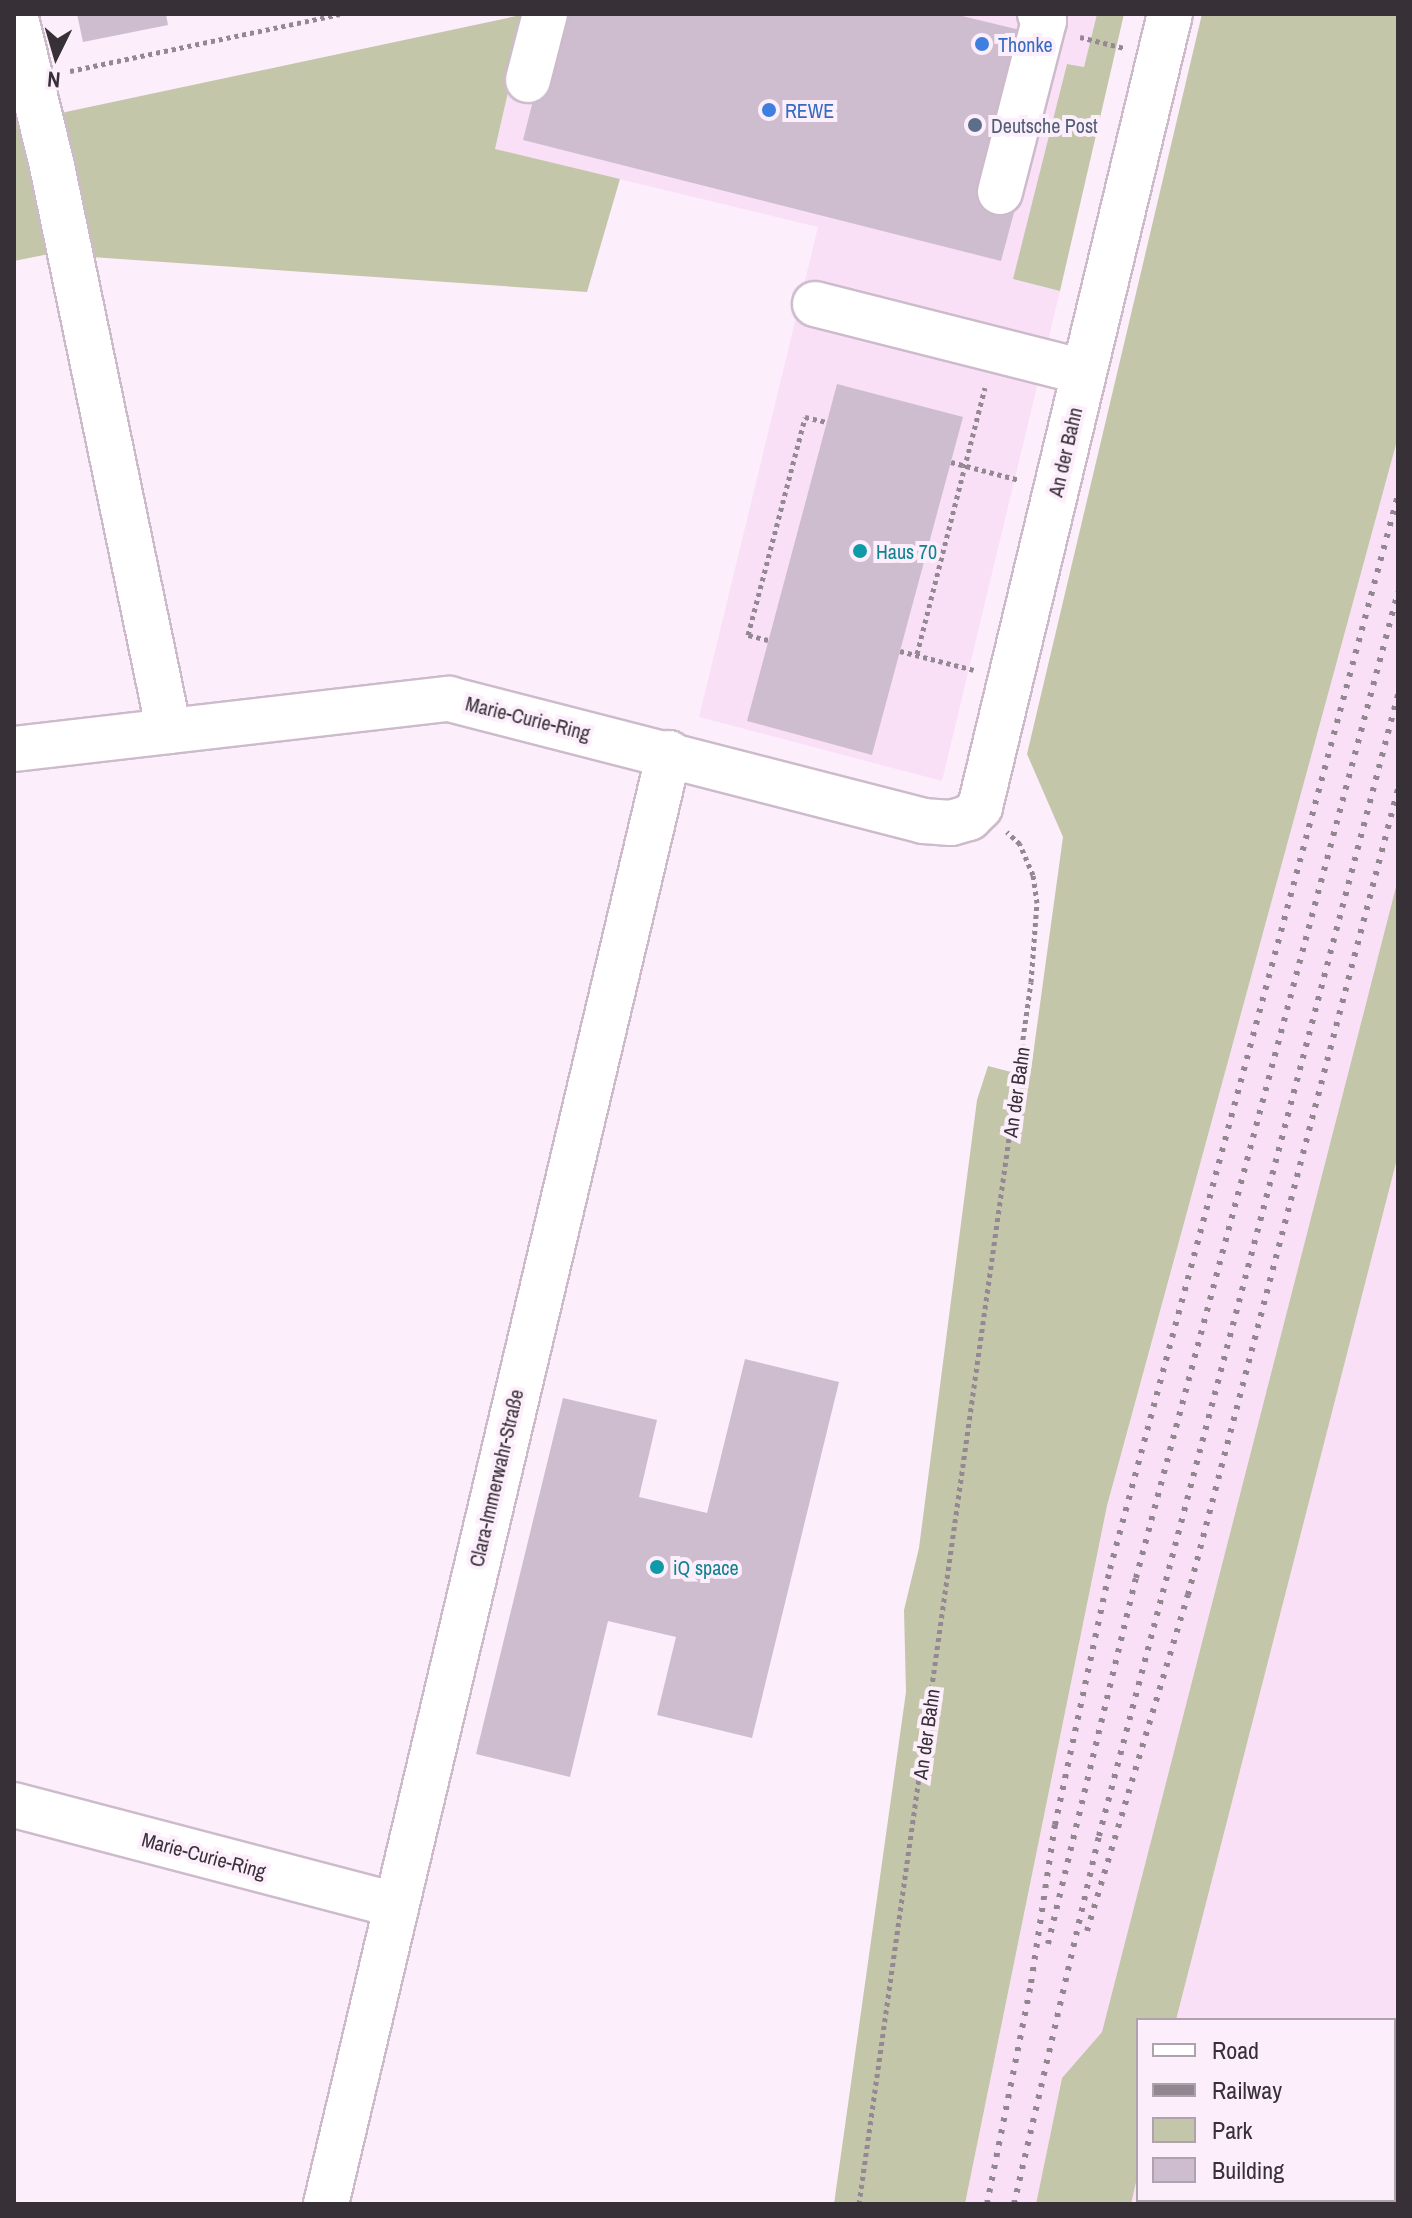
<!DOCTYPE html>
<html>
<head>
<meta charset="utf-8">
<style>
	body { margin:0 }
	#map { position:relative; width:1412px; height:2218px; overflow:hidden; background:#fdeefc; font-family:"Archivo Narrow",sans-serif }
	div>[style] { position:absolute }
	.built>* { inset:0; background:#f9e0f7 }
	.green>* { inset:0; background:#c4c6a9 }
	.building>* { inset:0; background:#cebdcf }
	.path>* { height:5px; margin-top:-2.5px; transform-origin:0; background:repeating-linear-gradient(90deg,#948993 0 4px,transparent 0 8px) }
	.roads { filter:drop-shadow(2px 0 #cdbbcb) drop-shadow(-2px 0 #cdbbcb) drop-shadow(0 2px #cdbbcb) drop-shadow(0 -2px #cdbbcb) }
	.minor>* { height:44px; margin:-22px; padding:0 22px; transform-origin:22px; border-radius:22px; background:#fff }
	.rail>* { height:6px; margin-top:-3px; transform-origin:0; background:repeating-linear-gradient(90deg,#928791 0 4px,transparent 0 12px) }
	.dots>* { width:22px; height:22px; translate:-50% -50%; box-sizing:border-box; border:4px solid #fdeefc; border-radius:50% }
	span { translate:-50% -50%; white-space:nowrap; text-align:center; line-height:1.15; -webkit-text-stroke:8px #fdeefc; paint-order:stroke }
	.shop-label { font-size:20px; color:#366cbe }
	.left { translate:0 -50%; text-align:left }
	.service-label { font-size:20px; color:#4e5e75 }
	.street-label { font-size:20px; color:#373037 }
	.culture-label { font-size:20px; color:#0d838f }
	.frame { position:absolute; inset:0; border:16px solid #373037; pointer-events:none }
	.legend { position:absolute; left:1136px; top:2018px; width:260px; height:184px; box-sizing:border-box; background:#fdeefc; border:2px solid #aea2ad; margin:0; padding:10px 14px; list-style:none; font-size:24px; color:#373037 }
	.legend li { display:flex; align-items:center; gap:16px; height:40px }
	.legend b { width:40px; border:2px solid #aea2ad }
	.north { position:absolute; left:16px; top:16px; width:80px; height:80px; -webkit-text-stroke:6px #fdeefc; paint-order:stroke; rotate:185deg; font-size:22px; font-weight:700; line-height:32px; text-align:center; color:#373037 }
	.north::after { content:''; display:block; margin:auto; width:28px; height:36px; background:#373037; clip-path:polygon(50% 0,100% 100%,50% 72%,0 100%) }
</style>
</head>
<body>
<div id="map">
	<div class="built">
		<i style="clip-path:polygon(526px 14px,1097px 14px,1084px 67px,1067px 64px,1014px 279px,1060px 291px,942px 781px,699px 717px,818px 227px,495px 149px)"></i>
		<i style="clip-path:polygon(1398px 437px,1398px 879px,1102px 2032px,1062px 2078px,1036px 2204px,965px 2204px,1107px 1507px)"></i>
		<i style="clip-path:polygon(1398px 1155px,1398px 2204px,1131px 2204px,1138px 2174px,1138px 2200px,1394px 2200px,1394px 2020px,1176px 2020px)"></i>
	</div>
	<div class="green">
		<i style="clip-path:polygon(526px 14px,495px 149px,620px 179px,587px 292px,49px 254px,14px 261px,14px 123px)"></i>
		<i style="clip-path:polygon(1097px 14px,1124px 14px,1060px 291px,1013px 279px,1067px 64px,1084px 67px)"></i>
		<i style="clip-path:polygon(1202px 14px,1398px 14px,1398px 437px,1107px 1506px,965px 2204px,834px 2204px,906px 1692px,904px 1610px,919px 1548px,977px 1100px,988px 1066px,1030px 1077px,1063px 837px,1027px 754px)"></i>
		<i style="clip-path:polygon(1398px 879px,1398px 1155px,1176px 2020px,1138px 2020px,1138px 2174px,1131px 2204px,1036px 2204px,1062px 2078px,1102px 2032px)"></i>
	</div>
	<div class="building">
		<i style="clip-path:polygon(77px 14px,166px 14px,168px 25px,83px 42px)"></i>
		<i style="clip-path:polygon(555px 14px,954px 14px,1028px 32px,985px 202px,1015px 209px,1001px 261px,523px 140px)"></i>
		<i style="clip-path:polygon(837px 384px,963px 417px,872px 755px,747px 721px)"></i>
		<i style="clip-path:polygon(745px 1359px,839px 1382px,752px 1738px,657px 1715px,676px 1637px,608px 1621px,570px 1777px,476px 1754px,563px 1398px,657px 1420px,639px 1497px,707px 1513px)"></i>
	</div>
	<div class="path">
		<i style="left:1080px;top:37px;width:45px;rotate:14deg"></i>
		<i style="left:70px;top:71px;width:276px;rotate:-11.9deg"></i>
		<i style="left:951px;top:462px;width:70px;rotate:14.8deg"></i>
		<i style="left:768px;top:640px;width:21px;rotate:-166deg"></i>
		<i style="left:748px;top:635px;width:225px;rotate:-75.3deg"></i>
		<i style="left:805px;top:417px;width:23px;rotate:13deg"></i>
		<i style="left:900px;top:651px;width:76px;rotate:14.4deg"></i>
		<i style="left:917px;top:654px;width:275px;rotate:-75.7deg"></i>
		<i style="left:859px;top:2204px;width:1234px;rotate:-81.99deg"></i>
		<i style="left:1031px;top:982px;width:79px;rotate:-85.7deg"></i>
		<i style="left:1037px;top:903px;width:28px;rotate:-98deg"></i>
		<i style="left:1033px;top:875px;width:34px;rotate:-113deg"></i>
		<i style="left:1020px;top:844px;width:18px;rotate:-137deg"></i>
	</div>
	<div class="roads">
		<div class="minor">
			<i style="left:15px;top:14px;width:156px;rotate:76.3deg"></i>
			<i style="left:52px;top:166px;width:577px;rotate:78.3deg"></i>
			<i style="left:528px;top:80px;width:68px;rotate:-75.6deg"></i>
			<i style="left:1000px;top:192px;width:177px;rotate:-75.6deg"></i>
			<i style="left:1044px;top:21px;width:8px;rotate:-120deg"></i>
			<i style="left:815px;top:304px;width:277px;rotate:14.2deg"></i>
			<i style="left:14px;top:749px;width:438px;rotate:-6.6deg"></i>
			<i style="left:449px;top:699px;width:489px;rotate:14.4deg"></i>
			<i style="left:923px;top:821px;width:28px;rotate:4deg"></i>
			<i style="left:951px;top:823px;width:19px;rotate:-16deg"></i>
			<i style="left:969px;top:818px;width:16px;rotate:-45deg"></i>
			<i style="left:980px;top:807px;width:815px;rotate:-76.53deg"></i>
			<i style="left:14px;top:1805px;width:394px;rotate:14.7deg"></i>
			<i style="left:326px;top:2204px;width:1491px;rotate:-76.7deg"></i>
		</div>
	</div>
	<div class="rail">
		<i style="left:1087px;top:1931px;width:351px;rotate:-73.3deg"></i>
		<i style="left:1188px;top:1595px;width:833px;rotate:-75.4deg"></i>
		<i style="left:1048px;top:1944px;width:376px;rotate:-76.5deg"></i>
		<i style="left:1136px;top:1578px;width:1020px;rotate:-75.12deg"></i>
		<i style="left:987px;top:2204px;width:225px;rotate:-78.7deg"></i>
		<i style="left:1031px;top:1983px;width:160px;rotate:-81.4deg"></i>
		<i style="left:1055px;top:1825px;width:262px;rotate:-77.9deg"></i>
		<i style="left:1110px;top:1569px;width:1112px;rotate:-74.99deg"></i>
		<i style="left:1014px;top:2204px;width:378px;rotate:-77deg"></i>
		<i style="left:1099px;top:1836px;width:1180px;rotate:-75.32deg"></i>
	</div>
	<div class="dots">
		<i style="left:982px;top:44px;background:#3f7fe0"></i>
		<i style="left:769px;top:110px;background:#3f7fe0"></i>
		<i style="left:975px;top:125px;background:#5c6f8a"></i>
		<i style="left:860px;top:551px;background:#0f9aa8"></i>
		<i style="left:657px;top:1567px;background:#0f9aa8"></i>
	</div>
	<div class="shop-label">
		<span class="left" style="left:998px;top:44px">Thonke</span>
		<span class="left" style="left:785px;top:110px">REWE</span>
	</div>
	<div class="service-label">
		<span class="left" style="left:991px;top:125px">Deutsche Post</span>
	</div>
	<div class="street-label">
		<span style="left:1065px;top:452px;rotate:-77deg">An der Bahn</span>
		<span style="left:528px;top:718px;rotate:14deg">Marie-Curie-Ring</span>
		<span style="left:1016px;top:1092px;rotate:-82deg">An der Bahn</span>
		<span style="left:496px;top:1478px;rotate:-77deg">Clara-Immerwahr-Straße</span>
		<span style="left:926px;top:1734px;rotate:-82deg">An der Bahn</span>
		<span style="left:204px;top:1855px;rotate:15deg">Marie-Curie-Ring</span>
	</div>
	<div class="culture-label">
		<span class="left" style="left:876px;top:551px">Haus 70</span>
		<span class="left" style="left:673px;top:1567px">iQ space</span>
	</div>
	<div class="frame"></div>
	<ul class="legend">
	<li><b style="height:10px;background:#fff"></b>Road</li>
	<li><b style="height:10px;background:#928791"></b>Railway</li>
	<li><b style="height:22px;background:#c4c6a9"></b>Park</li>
	<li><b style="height:22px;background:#cebdcf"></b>Building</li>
	</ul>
	<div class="north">N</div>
</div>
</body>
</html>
